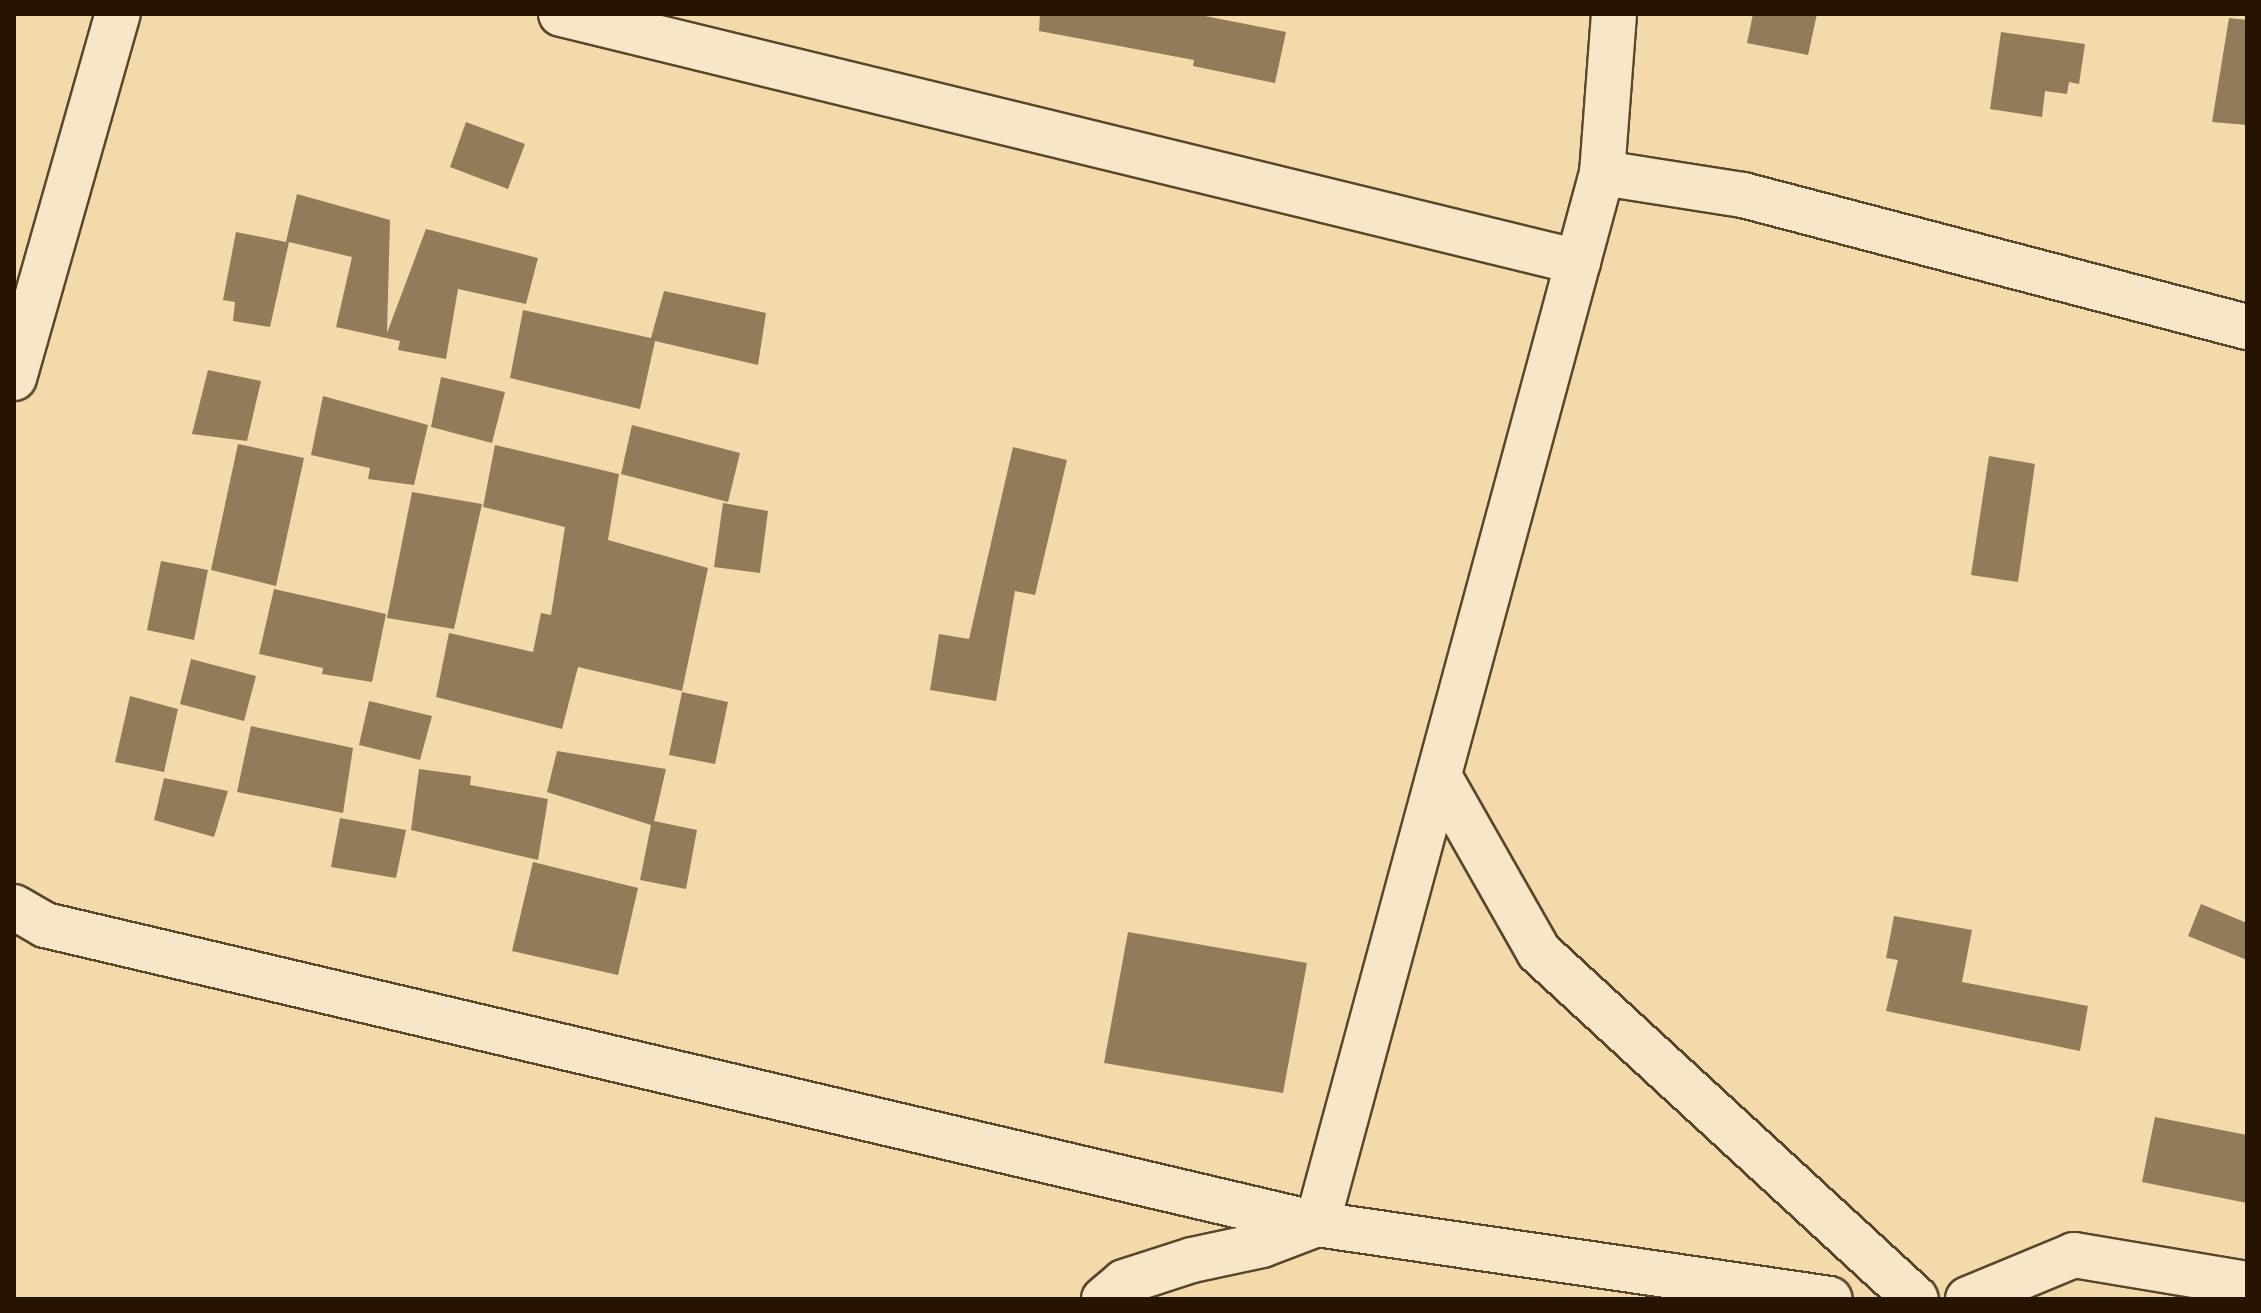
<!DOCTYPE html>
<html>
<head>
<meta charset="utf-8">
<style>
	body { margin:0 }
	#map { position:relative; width:2261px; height:1313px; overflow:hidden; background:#f3daab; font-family:Cardo,serif }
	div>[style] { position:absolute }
	.building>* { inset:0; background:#917b59 }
	.roads { filter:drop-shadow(2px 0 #59462b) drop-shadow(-2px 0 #59462b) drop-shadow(0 2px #59462b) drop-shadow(0 -2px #59462b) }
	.street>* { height:44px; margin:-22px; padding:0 22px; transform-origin:22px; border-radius:22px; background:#f7e7c8 }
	span { translate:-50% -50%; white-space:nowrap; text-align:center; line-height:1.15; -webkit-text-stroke:7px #f7e7c8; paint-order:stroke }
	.frame { position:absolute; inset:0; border:16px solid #261400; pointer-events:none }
</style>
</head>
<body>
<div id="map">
	<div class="building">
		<i style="clip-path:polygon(1040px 14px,1195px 14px,1286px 32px,1275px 83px,1193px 66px,1194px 60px,1039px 31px)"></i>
		<i style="clip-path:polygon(1753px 14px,1817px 14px,1808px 55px,1747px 43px)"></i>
		<i style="clip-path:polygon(2229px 18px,2247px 20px,2247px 125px,2212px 122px)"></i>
		<i style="clip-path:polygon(2001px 32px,2085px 44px,2079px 84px,2069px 82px,2067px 94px,2045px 91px,2042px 117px,1990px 109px)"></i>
		<i style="clip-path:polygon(466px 122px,525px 144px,508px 189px,450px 167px)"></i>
		<i style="clip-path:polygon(297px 194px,390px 220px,387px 333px,426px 229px,538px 258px,526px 304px,458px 289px,446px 359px,398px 350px,400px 341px,336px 327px,352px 257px,289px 242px,270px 327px,233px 321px,235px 302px,223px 300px,236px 232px,286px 242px)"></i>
		<i style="clip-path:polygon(664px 291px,766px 313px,758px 365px,655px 341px,640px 409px,510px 378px,523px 310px,651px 338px)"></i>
		<i style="clip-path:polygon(208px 370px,261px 381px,247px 441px,192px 434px)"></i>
		<i style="clip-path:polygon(441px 377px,505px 392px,492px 443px,431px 427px)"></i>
		<i style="clip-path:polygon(323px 396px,428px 425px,414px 485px,368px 479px,370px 468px,311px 455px)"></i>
		<i style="clip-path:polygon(632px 425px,740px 453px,728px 502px,621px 474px)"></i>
		<i style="clip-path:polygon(238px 444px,304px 458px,276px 586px,211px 570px)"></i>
		<i style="clip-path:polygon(495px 445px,619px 474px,608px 540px,708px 568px,682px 691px,578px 667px,562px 729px,436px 697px,449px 633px,533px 652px,541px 613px,551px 615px,565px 527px,483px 507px)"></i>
		<i style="clip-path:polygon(1013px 447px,1067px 460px,1035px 595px,1015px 591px,996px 701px,930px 690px,939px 634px,969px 639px)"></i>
		<i style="clip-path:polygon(1989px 456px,2035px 464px,2018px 582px,1971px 575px)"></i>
		<i style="clip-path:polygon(412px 492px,482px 504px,454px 629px,387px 618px)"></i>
		<i style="clip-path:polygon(723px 503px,768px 511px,760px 573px,714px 567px)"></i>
		<i style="clip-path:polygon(161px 561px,208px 570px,194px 640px,147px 630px)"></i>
		<i style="clip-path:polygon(274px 589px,386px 614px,372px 682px,322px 674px,323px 668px,259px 654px)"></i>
		<i style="clip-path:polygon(191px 659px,256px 676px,244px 721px,180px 704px)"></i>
		<i style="clip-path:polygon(682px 692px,728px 702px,715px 764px,669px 755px)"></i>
		<i style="clip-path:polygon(130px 696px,178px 709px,164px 772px,115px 762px)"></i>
		<i style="clip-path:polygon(369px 701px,432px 716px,420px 760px,359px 745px)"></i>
		<i style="clip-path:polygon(251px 726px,353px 748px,343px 813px,237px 792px)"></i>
		<i style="clip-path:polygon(557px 751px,666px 769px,654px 821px,697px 830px,686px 889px,640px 880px,651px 825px,547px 792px)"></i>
		<i style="clip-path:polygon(419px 769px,471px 776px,470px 785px,548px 799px,538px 860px,411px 830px)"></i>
		<i style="clip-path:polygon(164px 778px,228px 791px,214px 837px,154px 820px)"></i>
		<i style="clip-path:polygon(340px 818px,406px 830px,396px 878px,331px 867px)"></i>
		<i style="clip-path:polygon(533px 862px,638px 888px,618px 975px,512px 951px)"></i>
		<i style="clip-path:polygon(2201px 904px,2247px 923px,2247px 960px,2188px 936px)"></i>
		<i style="clip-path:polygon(1894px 916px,1972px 930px,1962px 982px,2088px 1006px,2080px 1051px,1886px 1011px,1898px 960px,1886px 958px)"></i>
		<i style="clip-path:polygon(1128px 932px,1307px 963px,1283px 1093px,1104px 1063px)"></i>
		<i style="clip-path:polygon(2155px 1117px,2247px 1135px,2247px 1203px,2142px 1182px)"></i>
	</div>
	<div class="roads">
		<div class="street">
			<i style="left:561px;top:14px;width:1047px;rotate:13.7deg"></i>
			<i style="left:1614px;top:14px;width:159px;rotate:94.3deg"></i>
			<i style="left:1602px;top:173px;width:1089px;rotate:105.17deg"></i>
			<i style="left:1317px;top:1224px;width:518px;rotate:8.32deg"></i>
			<i style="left:1602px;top:173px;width:143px;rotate:8.9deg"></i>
			<i style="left:1743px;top:195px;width:521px;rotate:14.68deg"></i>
			<i style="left:14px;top:378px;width:379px;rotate:-74.1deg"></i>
			<i style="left:1439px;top:776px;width:202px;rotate:60.4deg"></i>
			<i style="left:1539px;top:952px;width:512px;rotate:42.63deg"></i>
			<i style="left:14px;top:907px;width:36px;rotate:30deg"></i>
			<i style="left:45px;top:925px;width:1307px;rotate:13.23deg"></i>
			<i style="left:1104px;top:1299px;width:26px;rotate:-40deg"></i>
			<i style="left:1124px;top:1282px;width:71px;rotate:-17.9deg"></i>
			<i style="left:1192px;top:1260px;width:72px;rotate:-12.1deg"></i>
			<i style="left:1262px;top:1245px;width:59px;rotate:-20.9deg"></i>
			<i style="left:1968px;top:1299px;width:115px;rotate:-22.5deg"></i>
			<i style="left:2074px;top:1255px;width:175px;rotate:9.5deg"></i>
		</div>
	</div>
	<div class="frame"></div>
</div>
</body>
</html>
